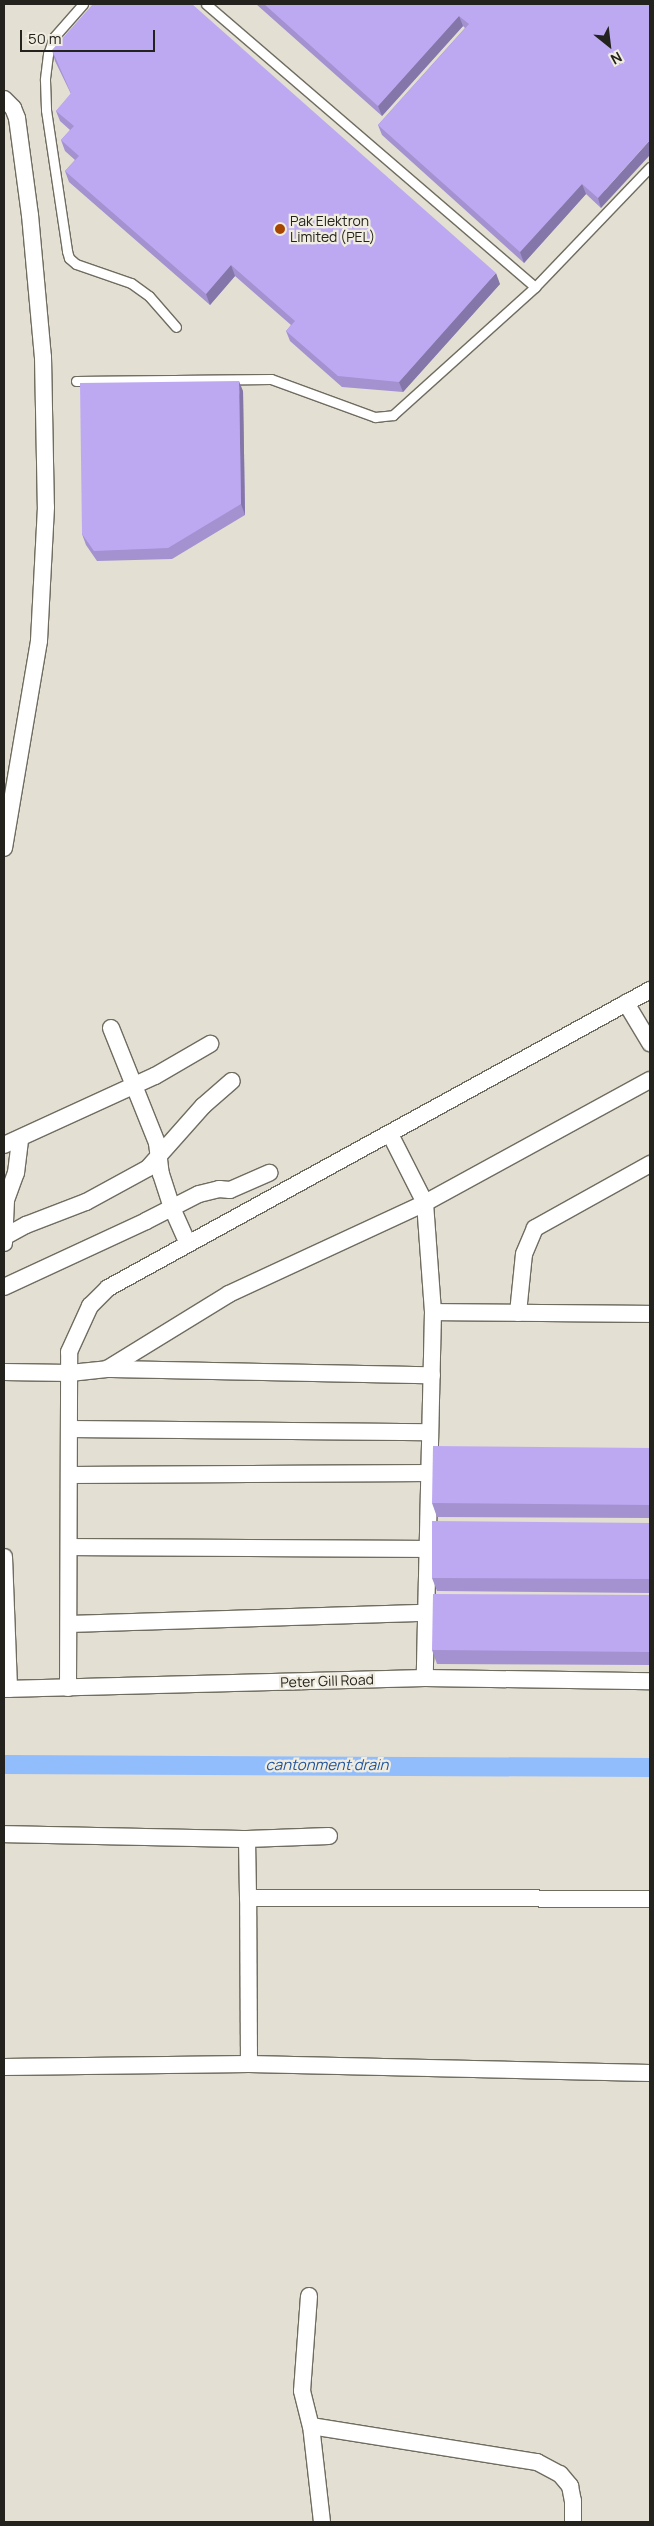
<!DOCTYPE html>
<html>
<head>
<meta charset="utf-8">
<style>
	body { margin:0 }
	#map { position:relative; width:654px; height:2526px; overflow:hidden; background:#e3dfd2; font-family:Manrope,sans-serif }
	div>[style] { position:absolute }
	.canal>* { height:19px; margin:-9.5px; padding:0 9.5px; transform-origin:9.5px; border-radius:9.5px; background:#91bdfd }
	.roads { filter:drop-shadow(1px 0 #6f6c60) drop-shadow(-1px 0 #6f6c60) drop-shadow(0 1px #6f6c60) drop-shadow(0 -1px #6f6c60) }
	.service>* { height:9px; margin:-4.5px; padding:0 4.5px; transform-origin:4.5px; border-radius:4.5px; background:#fff }
	.minor>* { height:16px; margin:-8px; padding:0 8px; transform-origin:8px; border-radius:8px; background:#fff }
	.wall>* { inset:0; background:#a391d0 }
	.shaded-wall>* { inset:0; background:#8476a9 }
	.building>* { inset:0; background:#bda9f2 }
	.dots>* { width:14px; height:14px; translate:-50% -50%; box-sizing:border-box; border:2px solid #f0ecdf; border-radius:50% }
	span { translate:-50% -50%; white-space:nowrap; text-align:center; line-height:1.15; -webkit-text-stroke:4.5px #f0ecdf; paint-order:stroke }
	.poi-label { font-size:14px; color:#23221d }
	.left { translate:0 -50%; text-align:left }
	.street-label { font-size:14px; color:#23221d }
	.water-label { font-size:15px; color:#1f549f; font-style:italic }
	.frame { position:absolute; inset:0; border:5px solid #23221d; pointer-events:none }
	.north { position:absolute; left:584px; top:20px; width:50px; height:50px; -webkit-text-stroke:4px #f0ecdf; paint-order:stroke; rotate:151deg; font-size:14px; font-weight:700; line-height:20px; text-align:center; color:#23221d }
	.north::after { content:''; display:block; margin:auto; width:18px; height:22px; background:#23221d; clip-path:polygon(50% 0,100% 100%,50% 72%,0 100%) }
	.scale { position:absolute; left:20px; top:30px; width:135px; height:22px; box-sizing:border-box; border:2px solid #23221d; border-top:0; padding-left:6px; font-size:15px; line-height:18px; white-space:nowrap; color:#23221d; -webkit-text-stroke:4px #f0ecdf; paint-order:stroke }
</style>
</head>
<body>
<div id="map">
	<div class="canal">
		<i style="left:4px;top:1764px;width:646px;rotate:0.27deg"></i>
	</div>
	<div class="roads">
		<div class="service">
			<i style="left:83px;top:4px;width:44px;rotate:131.3deg"></i>
			<i style="left:54px;top:37px;width:18px;rotate:109deg"></i>
			<i style="left:48px;top:54px;width:26px;rotate:97deg"></i>
			<i style="left:45px;top:80px;width:30px;rotate:88deg"></i>
			<i style="left:46px;top:110px;width:143px;rotate:81.5deg"></i>
			<i style="left:67px;top:251px;width:7px;rotate:74deg"></i>
			<i style="left:69px;top:258px;width:9px;rotate:41deg"></i>
			<i style="left:76px;top:264px;width:58px;rotate:19.1deg"></i>
			<i style="left:131px;top:283px;width:22px;rotate:36deg"></i>
			<i style="left:149px;top:296px;width:41px;rotate:48.9deg"></i>
			<i style="left:206px;top:4px;width:434px;rotate:40.7deg"></i>
			<i style="left:76px;top:381px;width:195px;rotate:-0.6deg"></i>
			<i style="left:271px;top:379px;width:111px;rotate:20.1deg"></i>
			<i style="left:375px;top:417px;width:18px;rotate:-6deg"></i>
			<i style="left:393px;top:415px;width:191px;rotate:-42deg"></i>
			<i style="left:535px;top:287px;width:166px;rotate:-46.2deg"></i>
		</div>
		<div class="minor">
			<i style="left:4px;top:99px;width:13px;rotate:45deg"></i>
			<i style="left:13px;top:108px;width:11px;rotate:68deg"></i>
			<i style="left:17px;top:118px;width:98px;rotate:82.4deg"></i>
			<i style="left:30px;top:215px;width:143px;rotate:84.8deg"></i>
			<i style="left:43px;top:357px;width:150px;rotate:88.9deg"></i>
			<i style="left:46px;top:507px;width:134px;rotate:93deg"></i>
			<i style="left:39px;top:641px;width:210px;rotate:99.6deg"></i>
			<i style="left:626px;top:1003px;width:47px;rotate:59deg"></i>
			<i style="left:111px;top:1028px;width:124px;rotate:68.2deg"></i>
			<i style="left:157px;top:1143px;width:31px;rotate:83deg"></i>
			<i style="left:161px;top:1174px;width:36px;rotate:72deg"></i>
			<i style="left:172px;top:1208px;width:39px;rotate:66deg"></i>
			<i style="left:390px;top:1134px;width:77px;rotate:63.1deg"></i>
			<i style="left:425px;top:1203px;width:109px;rotate:85.8deg"></i>
			<i style="left:433px;top:1312px;width:366px;rotate:91.3deg"></i>
			<i style="left:4px;top:1145px;width:166px;rotate:-24.6deg"></i>
			<i style="left:155px;top:1076px;width:64px;rotate:-30.2deg"></i>
			<i style="left:4px;top:1237px;width:25px;rotate:-29deg"></i>
			<i style="left:26px;top:1225px;width:64px;rotate:-21deg"></i>
			<i style="left:86px;top:1202px;width:71px;rotate:-28.7deg"></i>
			<i style="left:148px;top:1168px;width:83px;rotate:-48.4deg"></i>
			<i style="left:203px;top:1106px;width:38px;rotate:-41deg"></i>
			<i style="left:4px;top:1243px;width:43px;rotate:-87.3deg"></i>
			<i style="left:6px;top:1200px;width:29px;rotate:-70deg"></i>
			<i style="left:16px;top:1173px;width:35px;rotate:-83deg"></i>
			<i style="left:4px;top:1287px;width:157px;rotate:-24.9deg"></i>
			<i style="left:146px;top:1221px;width:59px;rotate:-27deg"></i>
			<i style="left:199px;top:1194px;width:21px;rotate:-14deg"></i>
			<i style="left:219px;top:1189px;width:11px;rotate:5deg"></i>
			<i style="left:230px;top:1190px;width:43px;rotate:-23.6deg"></i>
			<i style="left:433px;top:1312px;width:217px;rotate:0.5deg"></i>
			<i style="left:518px;top:1313px;width:59px;rotate:-84.2deg"></i>
			<i style="left:524px;top:1254px;width:28px;rotate:-67deg"></i>
			<i style="left:535px;top:1228px;width:132px;rotate:-29.1deg"></i>
			<i style="left:107px;top:1369px;width:143px;rotate:-31.6deg"></i>
			<i style="left:229px;top:1294px;width:216px;rotate:-24.9deg"></i>
			<i style="left:425px;top:1203px;width:256px;rotate:-28.7deg"></i>
			<i style="left:4px;top:1372px;width:66px;rotate:0.9deg"></i>
			<i style="left:70px;top:1373px;width:37px;rotate:-6deg"></i>
			<i style="left:107px;top:1369px;width:325px;rotate:1.1deg"></i>
			<i style="left:70px;top:1429px;width:360px;rotate:0.5deg"></i>
			<i style="left:70px;top:1475px;width:360px;rotate:-0.3deg"></i>
			<i style="left:70px;top:1547px;width:358px;rotate:0.3deg"></i>
			<i style="left:4px;top:1557px;width:132px;rotate:87.8deg"></i>
			<i style="left:69px;top:1624px;width:357px;rotate:-1.8deg"></i>
			<i style="left:68px;top:1688px;width:336px;rotate:-89.8deg"></i>
			<i style="left:69px;top:1352px;width:51px;rotate:-65.5deg"></i>
			<i style="left:90px;top:1306px;width:25px;rotate:-45deg"></i>
			<i style="left:108px;top:1288px;width:619px;rotate:-28.8deg"></i>
			<i style="left:4px;top:1689px;width:421px;rotate:-1.5deg"></i>
			<i style="left:425px;top:1678px;width:225px;rotate:0.8deg"></i>
			<i style="left:4px;top:1834px;width:243px;rotate:1.2deg"></i>
			<i style="left:247px;top:1839px;width:59px;rotate:89deg"></i>
			<i style="left:248px;top:1898px;width:402px;rotate:0.1deg"></i>
			<i style="left:247px;top:1839px;width:82px;rotate:-2.1deg"></i>
			<i style="left:249px;top:2064px;width:401px;rotate:1.3deg"></i>
			<i style="left:4px;top:2067px;width:245px;rotate:-0.7deg"></i>
			<i style="left:249px;top:2064px;width:166px;rotate:-90.3deg"></i>
			<i style="left:309px;top:2296px;width:95px;rotate:94.2deg"></i>
			<i style="left:302px;top:2391px;width:36px;rotate:76deg"></i>
			<i style="left:322px;top:2522px;width:97px;rotate:-96.5deg"></i>
			<i style="left:311px;top:2426px;width:229px;rotate:9.1deg"></i>
			<i style="left:537px;top:2462px;width:26px;rotate:28deg"></i>
			<i style="left:560px;top:2474px;width:16px;rotate:50deg"></i>
			<i style="left:570px;top:2486px;width:15px;rotate:79deg"></i>
			<i style="left:573px;top:2501px;width:21px;rotate:90deg"></i>
		</div>
	</div>
	<div class="wall">
		<i style="clip-path:polygon(256px 4px,650px 4px,601px 208px,586px 194px,524px 263px,382px 135px,378px 125px,465px 28px,463px 26px,382px 116px)"></i>
		<i style="clip-path:polygon(52px 50px,500px 284px,403px 392px,342px 387px,290px 341px,286px 331px,291px 325px,235px 276px,210px 305px,69px 182px,65px 171px,75px 160px,65px 151px,61px 140px,70px 130px,60px 121px,56px 111px,71px 94px,55px 61px)"></i>
		<i style="clip-path:polygon(243px 391px,245px 515px,172px 559px,97px 561px,86px 545px,82px 534px)"></i>
		<i style="clip-path:polygon(650px 1448px,650px 1518px,437px 1517px,432px 1503px)"></i>
		<i style="clip-path:polygon(650px 1523px,650px 1593px,437px 1591px,432px 1578px)"></i>
		<i style="clip-path:polygon(650px 1595px,650px 1665px,437px 1664px,432px 1650px)"></i>
	</div>
	<div class="shaded-wall">
		<i style="clip-path:polygon(459px 16px,463px 26px,382px 116px,378px 106px)"></i>
		<i style="clip-path:polygon(650px 140px,650px 155px,601px 208px,598px 198px)"></i>
		<i style="clip-path:polygon(582px 184px,586px 194px,524px 263px,520px 252px)"></i>
		<i style="clip-path:polygon(231px 265px,235px 276px,210px 305px,206px 294px)"></i>
		<i style="clip-path:polygon(496px 273px,500px 284px,403px 392px,399px 382px)"></i>
		<i style="clip-path:polygon(239px 381px,243px 391px,245px 515px,241px 504px)"></i>
	</div>
	<div class="building">
		<i style="clip-path:polygon(93px 4px,192px 4px,496px 273px,399px 382px,338px 376px,286px 331px,295px 321px,231px 265px,206px 294px,65px 171px,79px 156px,61px 140px,74px 126px,56px 111px,71px 93px,52px 50px)"></i>
		<i style="clip-path:polygon(264px 4px,650px 4px,650px 140px,598px 198px,582px 184px,520px 252px,378px 125px,469px 24px,459px 16px,378px 106px)"></i>
		<i style="clip-path:polygon(239px 381px,241px 504px,168px 548px,94px 551px,82px 534px,80px 383px)"></i>
		<i style="clip-path:polygon(433px 1446px,650px 1448px,650px 1505px,432px 1503px)"></i>
		<i style="clip-path:polygon(432px 1521px,650px 1523px,650px 1579px,432px 1578px)"></i>
		<i style="clip-path:polygon(433px 1594px,650px 1595px,650px 1652px,432px 1650px)"></i>
	</div>
	<div class="dots">
		<i style="left:280px;top:229px;background:#a74601"></i>
	</div>
	<div class="poi-label">
		<span class="left" style="left:290px;top:229px">Pak Elektron<br>Limited (PEL)</span>
	</div>
	<div class="street-label">
		<span style="left:327px;top:1681px;rotate:-2deg">Peter Gill Road</span>
	</div>
	<div class="water-label">
		<span style="left:327px;top:1765px">cantonment drain</span>
	</div>
	<div class="frame"></div>
	<div class="north">N</div>
	<div class="scale">50 m</div>
</div>
</body>
</html>
